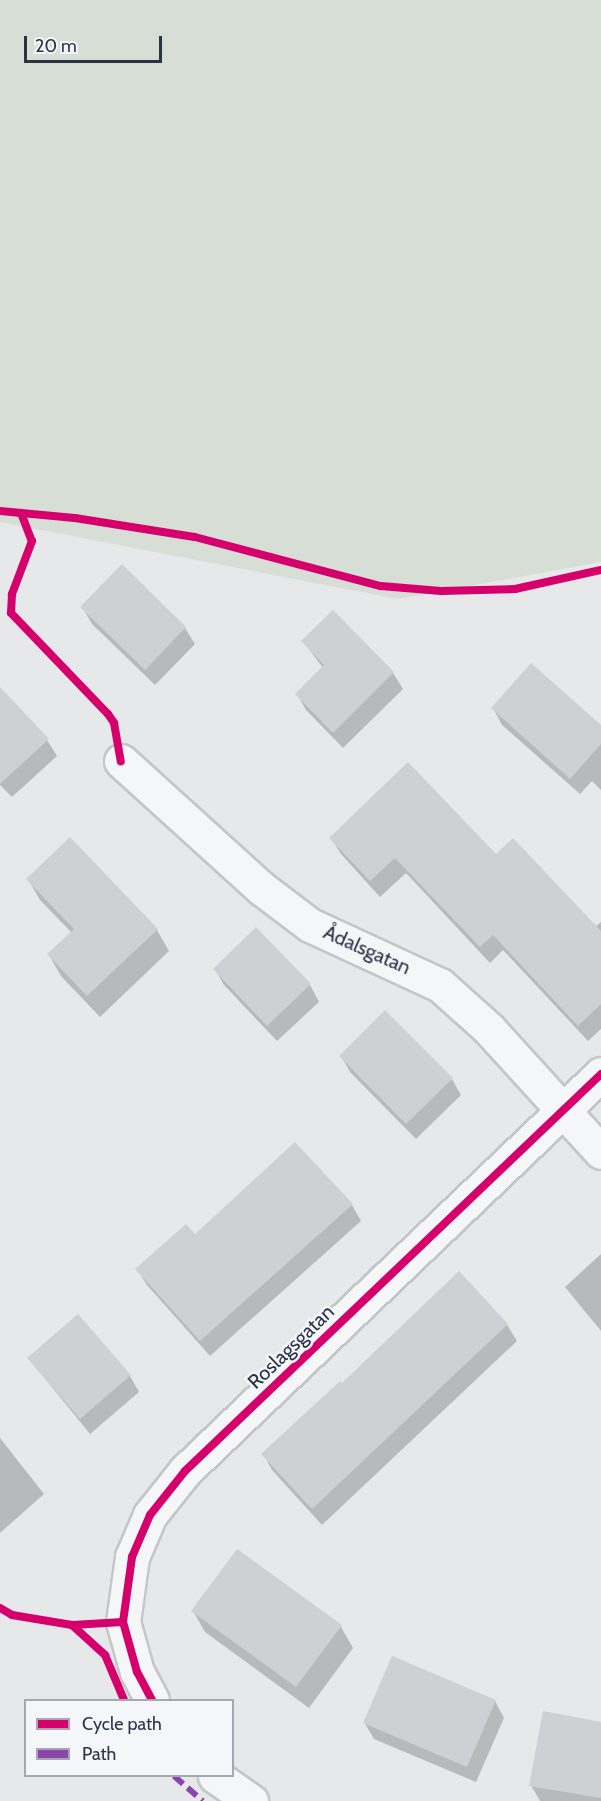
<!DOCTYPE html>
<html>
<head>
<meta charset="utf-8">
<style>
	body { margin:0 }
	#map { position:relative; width:601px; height:1801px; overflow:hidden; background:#e6e8ea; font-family:Cabin,sans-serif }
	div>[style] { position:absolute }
	.green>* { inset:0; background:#d6ded6 }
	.shadow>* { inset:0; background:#0003 }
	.building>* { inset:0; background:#ced0d3 }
	.roads { filter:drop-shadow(2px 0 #c4c6c8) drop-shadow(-2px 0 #c4c6c8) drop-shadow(0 2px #c4c6c8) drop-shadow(0 -2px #c4c6c8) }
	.minor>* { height:33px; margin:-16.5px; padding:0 16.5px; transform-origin:16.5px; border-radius:16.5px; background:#f5f6f7 }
	.quiet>* { height:6px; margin-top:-3px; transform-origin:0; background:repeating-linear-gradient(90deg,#8e44ad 0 12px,transparent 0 18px) }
	.cycleway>* { height:8px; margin:-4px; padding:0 4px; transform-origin:4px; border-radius:4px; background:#d6006c }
	span { translate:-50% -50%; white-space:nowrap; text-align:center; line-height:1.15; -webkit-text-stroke:5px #f4f6f9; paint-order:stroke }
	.street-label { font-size:20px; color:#2b3445 }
	.legend { position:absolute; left:24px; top:1699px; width:210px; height:78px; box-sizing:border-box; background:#f4f6f9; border:2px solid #a4a8b1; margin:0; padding:8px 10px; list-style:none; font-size:18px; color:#2b3445 }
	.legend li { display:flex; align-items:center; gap:12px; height:30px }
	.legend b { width:30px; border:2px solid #a4a8b1 }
	.scale { position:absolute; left:24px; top:36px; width:138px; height:27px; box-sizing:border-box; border:3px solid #2b3445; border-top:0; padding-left:8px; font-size:18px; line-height:21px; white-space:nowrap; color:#2b3445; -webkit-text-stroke:4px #f4f6f9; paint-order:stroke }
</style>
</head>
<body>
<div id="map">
	<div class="green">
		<i style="clip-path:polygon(0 0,601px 0,601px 562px,398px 599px,0 522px)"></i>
	</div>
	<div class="shadow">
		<i style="clip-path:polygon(82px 607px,185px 628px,195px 644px,155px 685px,92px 624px)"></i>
		<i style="clip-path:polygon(333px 612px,393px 673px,403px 689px,343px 748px,306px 710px,297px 694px,323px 668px,303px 641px)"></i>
		<i style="clip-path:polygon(0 689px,47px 740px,57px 756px,12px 797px,0 785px)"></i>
		<i style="clip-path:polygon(493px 708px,601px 727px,601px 790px,592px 781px,580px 794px,502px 725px)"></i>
		<i style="clip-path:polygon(331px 838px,495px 856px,595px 927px,601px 922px,601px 1029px,588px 1041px,503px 950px,490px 963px,406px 873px,380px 897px,341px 854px)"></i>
		<i style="clip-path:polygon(28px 879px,157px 930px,169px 951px,100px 1017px,61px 976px,49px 955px,72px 933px,40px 900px)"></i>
		<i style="clip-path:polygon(215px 969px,310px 985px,319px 1002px,277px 1041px,224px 985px)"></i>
		<i style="clip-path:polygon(341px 1056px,452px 1079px,461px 1095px,416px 1139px,350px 1072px)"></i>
		<i style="clip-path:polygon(352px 1205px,361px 1221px,210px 1356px,147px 1285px,137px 1269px,195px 1236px)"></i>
		<i style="clip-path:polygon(601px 1254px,601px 1331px,565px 1287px)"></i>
		<i style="clip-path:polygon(458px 1274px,507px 1325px,517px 1341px,322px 1525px,272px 1470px,263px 1454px,342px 1385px)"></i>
		<i style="clip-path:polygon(29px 1359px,130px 1376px,139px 1392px,90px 1434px)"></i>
		<i style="clip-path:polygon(0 1438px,44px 1494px,0 1533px)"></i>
		<i style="clip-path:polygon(237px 1551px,341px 1627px,353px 1648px,309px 1708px,205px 1632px,193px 1611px)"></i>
		<i style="clip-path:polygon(495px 1701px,504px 1718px,476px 1782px,374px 1739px,364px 1722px)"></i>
		<i style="clip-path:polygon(601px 1723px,601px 1801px,540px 1801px,531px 1785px)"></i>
	</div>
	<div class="building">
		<i style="clip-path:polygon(122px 564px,186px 627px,145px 670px,80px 607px)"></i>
		<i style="clip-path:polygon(333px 610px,394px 672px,333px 733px,295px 694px,324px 665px,301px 641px)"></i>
		<i style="clip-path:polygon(531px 663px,601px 725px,601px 744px,570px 779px,491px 708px)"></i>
		<i style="clip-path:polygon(0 687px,49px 739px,0 784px)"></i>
		<i style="clip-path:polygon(408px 762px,496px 854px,513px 838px,601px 931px,601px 1004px,578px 1026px,493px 935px,480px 947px,395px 858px,370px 881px,329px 838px)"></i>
		<i style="clip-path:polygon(70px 837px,158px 929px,87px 996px,47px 954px,74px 929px,26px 879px)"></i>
		<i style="clip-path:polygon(256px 927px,311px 984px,267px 1026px,213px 969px)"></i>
		<i style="clip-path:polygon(385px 1010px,453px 1078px,406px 1124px,339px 1056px)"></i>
		<i style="clip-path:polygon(295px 1142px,353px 1204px,200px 1341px,135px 1269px,186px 1224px,195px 1234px)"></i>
		<i style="clip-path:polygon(459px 1271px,508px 1324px,312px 1509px,261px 1454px,340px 1381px,342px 1383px)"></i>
		<i style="clip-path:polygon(78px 1314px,131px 1375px,80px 1419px,27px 1358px)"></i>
		<i style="clip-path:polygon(237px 1549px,342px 1625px,296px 1687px,191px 1611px)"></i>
		<i style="clip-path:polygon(392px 1656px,496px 1700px,467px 1767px,363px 1723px)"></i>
		<i style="clip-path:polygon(543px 1711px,601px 1722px,601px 1798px,529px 1786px)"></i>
	</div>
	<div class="roads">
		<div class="minor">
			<i style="left:121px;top:761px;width:189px;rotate:42.2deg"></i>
			<i style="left:261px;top:888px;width:61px;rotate:37.1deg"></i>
			<i style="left:310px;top:925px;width:143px;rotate:24.8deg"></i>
			<i style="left:440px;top:985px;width:66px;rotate:41.9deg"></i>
			<i style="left:489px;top:1029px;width:166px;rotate:47.7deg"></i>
			<i style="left:152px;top:1700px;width:32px;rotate:-118deg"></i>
			<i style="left:137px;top:1672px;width:52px;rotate:-105.6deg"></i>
			<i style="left:123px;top:1622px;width:66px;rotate:-82.1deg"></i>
			<i style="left:132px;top:1557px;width:46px;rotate:-66.8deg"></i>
			<i style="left:150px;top:1515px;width:56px;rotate:-51.5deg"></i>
			<i style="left:185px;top:1471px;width:575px;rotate:-43.66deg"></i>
			<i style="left:215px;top:1776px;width:44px;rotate:34.8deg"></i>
		</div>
	</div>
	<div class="quiet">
		<i style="left:174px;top:1776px;width:38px;rotate:41deg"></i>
	</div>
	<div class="cycleway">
		<i style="left:0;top:511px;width:75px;rotate:5.3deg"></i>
		<i style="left:75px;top:518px;width:121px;rotate:9deg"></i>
		<i style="left:195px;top:537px;width:192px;rotate:14.8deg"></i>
		<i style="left:381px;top:586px;width:60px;rotate:4.8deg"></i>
		<i style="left:441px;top:591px;width:74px;rotate:-1.5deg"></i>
		<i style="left:515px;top:589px;width:88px;rotate:-12.5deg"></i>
		<i style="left:21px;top:513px;width:30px;rotate:69deg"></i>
		<i style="left:32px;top:541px;width:57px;rotate:110.7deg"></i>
		<i style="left:12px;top:594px;width:19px;rotate:93deg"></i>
		<i style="left:11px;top:613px;width:140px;rotate:46.2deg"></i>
		<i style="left:108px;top:714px;width:11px;rotate:56deg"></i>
		<i style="left:114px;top:723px;width:39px;rotate:80deg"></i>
		<i style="left:0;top:1608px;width:14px;rotate:30deg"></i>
		<i style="left:12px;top:1615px;width:61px;rotate:9.5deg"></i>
		<i style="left:72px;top:1625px;width:51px;rotate:-3.4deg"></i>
		<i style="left:72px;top:1625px;width:45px;rotate:42.3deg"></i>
		<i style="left:105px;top:1655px;width:49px;rotate:67.1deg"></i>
		<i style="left:152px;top:1700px;width:32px;rotate:-118deg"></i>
		<i style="left:137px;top:1672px;width:52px;rotate:-105.6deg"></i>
		<i style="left:123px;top:1622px;width:66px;rotate:-82.1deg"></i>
		<i style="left:132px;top:1557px;width:46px;rotate:-66.8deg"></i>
		<i style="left:150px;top:1515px;width:56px;rotate:-51.5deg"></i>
		<i style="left:185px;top:1471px;width:575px;rotate:-43.66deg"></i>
	</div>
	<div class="street-label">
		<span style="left:367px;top:950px;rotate:24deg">Ådalsgatan</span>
		<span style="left:291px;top:1347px;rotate:-44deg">Roslagsgatan</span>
	</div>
	<ul class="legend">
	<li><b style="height:8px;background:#d6006c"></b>Cycle path</li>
	<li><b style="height:8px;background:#8e44ad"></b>Path</li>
	</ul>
	<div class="scale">20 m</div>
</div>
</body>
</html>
